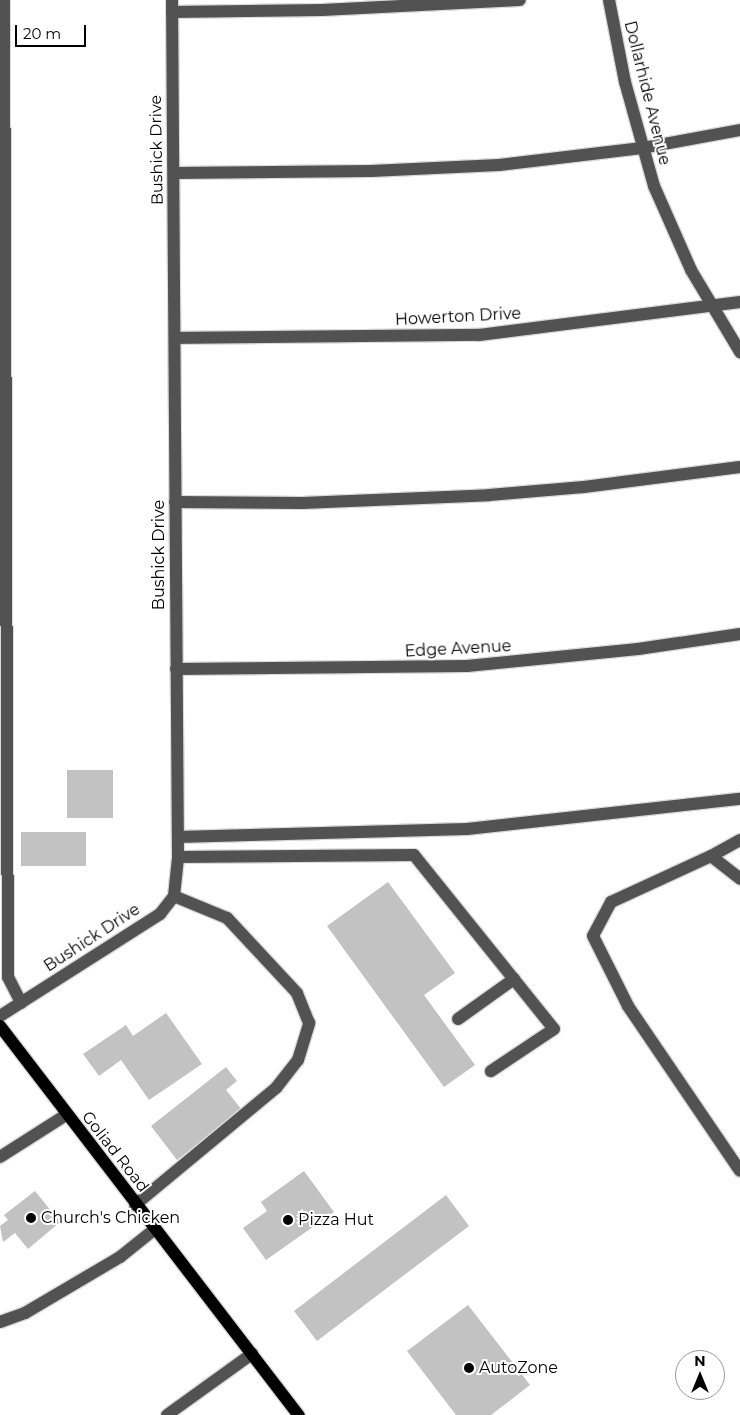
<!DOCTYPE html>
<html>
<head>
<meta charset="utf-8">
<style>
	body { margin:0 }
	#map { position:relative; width:740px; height:1415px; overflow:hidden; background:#fff; font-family:Montserrat,sans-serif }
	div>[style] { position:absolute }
	.building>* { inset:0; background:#c2c2c2 }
	.roads { filter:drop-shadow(1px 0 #dbdbdb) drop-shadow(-1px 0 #dbdbdb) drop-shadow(0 1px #dbdbdb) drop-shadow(0 -1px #dbdbdb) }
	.minor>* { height:12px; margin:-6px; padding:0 6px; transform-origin:6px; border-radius:6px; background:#525252 }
	.major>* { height:12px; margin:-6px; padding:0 6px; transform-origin:6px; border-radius:6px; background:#000 }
	.dots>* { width:14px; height:14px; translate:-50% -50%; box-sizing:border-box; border:2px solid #fff; border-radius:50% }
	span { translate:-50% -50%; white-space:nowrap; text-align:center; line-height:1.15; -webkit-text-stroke:4px #fff; paint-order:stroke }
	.street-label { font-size:16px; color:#000 }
	.poi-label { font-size:16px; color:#000 }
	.left { translate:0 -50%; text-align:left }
	.north { position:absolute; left:675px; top:1350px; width:50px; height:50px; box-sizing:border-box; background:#fff; border:1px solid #999; border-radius:50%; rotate:0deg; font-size:14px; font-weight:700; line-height:20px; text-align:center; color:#000 }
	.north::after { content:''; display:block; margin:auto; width:18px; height:22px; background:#000; clip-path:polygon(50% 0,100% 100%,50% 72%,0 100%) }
	.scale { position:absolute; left:15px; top:25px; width:71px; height:22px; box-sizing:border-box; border:2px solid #000; border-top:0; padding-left:6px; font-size:15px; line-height:18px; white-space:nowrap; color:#000; -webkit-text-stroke:4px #fff; paint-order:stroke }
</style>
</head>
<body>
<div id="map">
	<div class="building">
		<i style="clip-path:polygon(67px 770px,113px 770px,113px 818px,67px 818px)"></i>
		<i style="clip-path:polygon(21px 832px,86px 832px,86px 866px,21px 866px)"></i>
		<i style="clip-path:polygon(388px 882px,455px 973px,424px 995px,475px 1065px,444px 1087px,327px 926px)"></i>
		<i style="clip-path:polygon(166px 1013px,202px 1064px,149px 1100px,121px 1060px,99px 1076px,83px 1054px,126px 1025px,133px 1036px)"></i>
		<i style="clip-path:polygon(226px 1067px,237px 1081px,226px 1090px,242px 1110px,177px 1160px,151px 1126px)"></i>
		<i style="clip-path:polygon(304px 1171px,334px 1212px,266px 1260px,243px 1228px,267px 1211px,261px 1202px)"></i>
		<i style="clip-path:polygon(35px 1191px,60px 1222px,28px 1249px,15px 1233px,3px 1242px,0 1226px,8px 1220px,4px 1215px)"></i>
		<i style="clip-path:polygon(446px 1195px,469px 1226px,317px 1341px,294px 1311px)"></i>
		<i style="clip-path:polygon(468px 1305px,530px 1385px,491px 1415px,456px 1415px,407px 1351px)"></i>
	</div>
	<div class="roads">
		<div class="minor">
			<i style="left:4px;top:0;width:977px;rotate:89.77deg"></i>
			<i style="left:8px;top:977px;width:29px;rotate:63deg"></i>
			<i style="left:609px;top:0;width:84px;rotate:79deg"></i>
			<i style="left:625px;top:82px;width:108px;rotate:74.4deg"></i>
			<i style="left:654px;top:186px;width:92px;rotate:66.2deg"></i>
			<i style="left:691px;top:270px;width:96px;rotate:59.1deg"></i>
			<i style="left:172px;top:12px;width:150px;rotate:-0.8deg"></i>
			<i style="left:322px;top:10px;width:198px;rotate:-2.9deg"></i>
			<i style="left:174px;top:173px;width:197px;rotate:-0.6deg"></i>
			<i style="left:371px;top:171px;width:128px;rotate:-2.7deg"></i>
			<i style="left:499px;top:165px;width:144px;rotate:-6.8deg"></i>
			<i style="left:642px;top:148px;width:100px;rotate:-10.4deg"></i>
			<i style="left:175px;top:338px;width:304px;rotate:-0.6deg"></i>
			<i style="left:479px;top:335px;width:263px;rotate:-7.2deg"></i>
			<i style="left:175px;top:502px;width:127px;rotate:0.5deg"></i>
			<i style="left:302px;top:503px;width:187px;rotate:-2.4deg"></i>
			<i style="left:489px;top:495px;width:95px;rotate:-4.8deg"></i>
			<i style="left:584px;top:487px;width:157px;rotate:-7.3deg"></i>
			<i style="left:176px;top:669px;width:291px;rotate:-0.6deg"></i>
			<i style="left:467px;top:666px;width:172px;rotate:-5.7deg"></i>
			<i style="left:638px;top:649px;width:103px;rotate:-8.4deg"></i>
			<i style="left:178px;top:837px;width:289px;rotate:-1.6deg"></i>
			<i style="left:467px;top:829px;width:275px;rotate:-6.3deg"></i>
			<i style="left:740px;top:840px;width:33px;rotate:151deg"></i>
			<i style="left:711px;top:856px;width:37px;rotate:38deg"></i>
			<i style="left:711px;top:856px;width:110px;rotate:155.3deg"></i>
			<i style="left:611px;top:902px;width:38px;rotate:118deg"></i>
			<i style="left:593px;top:936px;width:78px;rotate:63.4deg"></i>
			<i style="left:628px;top:1006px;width:199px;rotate:55.8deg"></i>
			<i style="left:178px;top:857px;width:236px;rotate:-0.5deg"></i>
			<i style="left:414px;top:855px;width:223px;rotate:51.2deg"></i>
			<i style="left:554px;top:1029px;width:76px;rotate:146.3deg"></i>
			<i style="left:0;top:1016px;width:190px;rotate:-32.5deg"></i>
			<i style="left:160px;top:914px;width:23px;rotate:-52deg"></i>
			<i style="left:174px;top:896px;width:39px;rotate:-84deg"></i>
			<i style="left:178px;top:857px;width:857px;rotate:-90.4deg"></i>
			<i style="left:458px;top:1019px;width:69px;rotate:-35.5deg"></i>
			<i style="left:0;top:1157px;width:78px;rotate:-32.5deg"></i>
			<i style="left:135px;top:1205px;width:183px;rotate:-39.7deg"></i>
			<i style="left:276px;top:1088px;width:36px;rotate:-52deg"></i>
			<i style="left:298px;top:1060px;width:39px;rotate:-73deg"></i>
			<i style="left:309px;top:1023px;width:32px;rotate:-112deg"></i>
			<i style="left:297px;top:993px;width:103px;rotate:-133deg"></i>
			<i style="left:227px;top:918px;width:57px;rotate:-157.5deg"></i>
			<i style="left:0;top:1322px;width:27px;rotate:-20deg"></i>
			<i style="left:25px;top:1313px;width:110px;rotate:-30.5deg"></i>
			<i style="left:120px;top:1257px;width:45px;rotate:-38.7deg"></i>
			<i style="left:167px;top:1415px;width:105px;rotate:-35.7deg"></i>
		</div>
		<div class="major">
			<i style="left:0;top:1026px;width:491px;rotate:52.5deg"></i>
		</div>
	</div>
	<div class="dots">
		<i style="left:31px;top:1218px;background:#000"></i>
		<i style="left:288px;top:1220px;background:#000"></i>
		<i style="left:469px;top:1368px;background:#000"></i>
	</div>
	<div class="street-label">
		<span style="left:647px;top:93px;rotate:76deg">Dollarhide Avenue</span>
		<span style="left:157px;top:150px;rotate:-91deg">Bushick Drive</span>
		<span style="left:458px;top:317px;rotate:-3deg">Howerton Drive</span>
		<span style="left:159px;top:555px;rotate:-90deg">Bushick Drive</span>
		<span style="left:458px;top:649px;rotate:-3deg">Edge Avenue</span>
		<span style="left:92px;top:938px;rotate:-33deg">Bushick Drive</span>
		<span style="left:115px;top:1152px;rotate:52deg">Goliad Road</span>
	</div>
	<div class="poi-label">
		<span class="left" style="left:41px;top:1218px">Church's Chicken</span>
		<span class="left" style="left:298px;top:1220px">Pizza Hut</span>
		<span class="left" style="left:479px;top:1368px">AutoZone</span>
	</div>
	<div class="north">N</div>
	<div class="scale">20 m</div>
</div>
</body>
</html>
